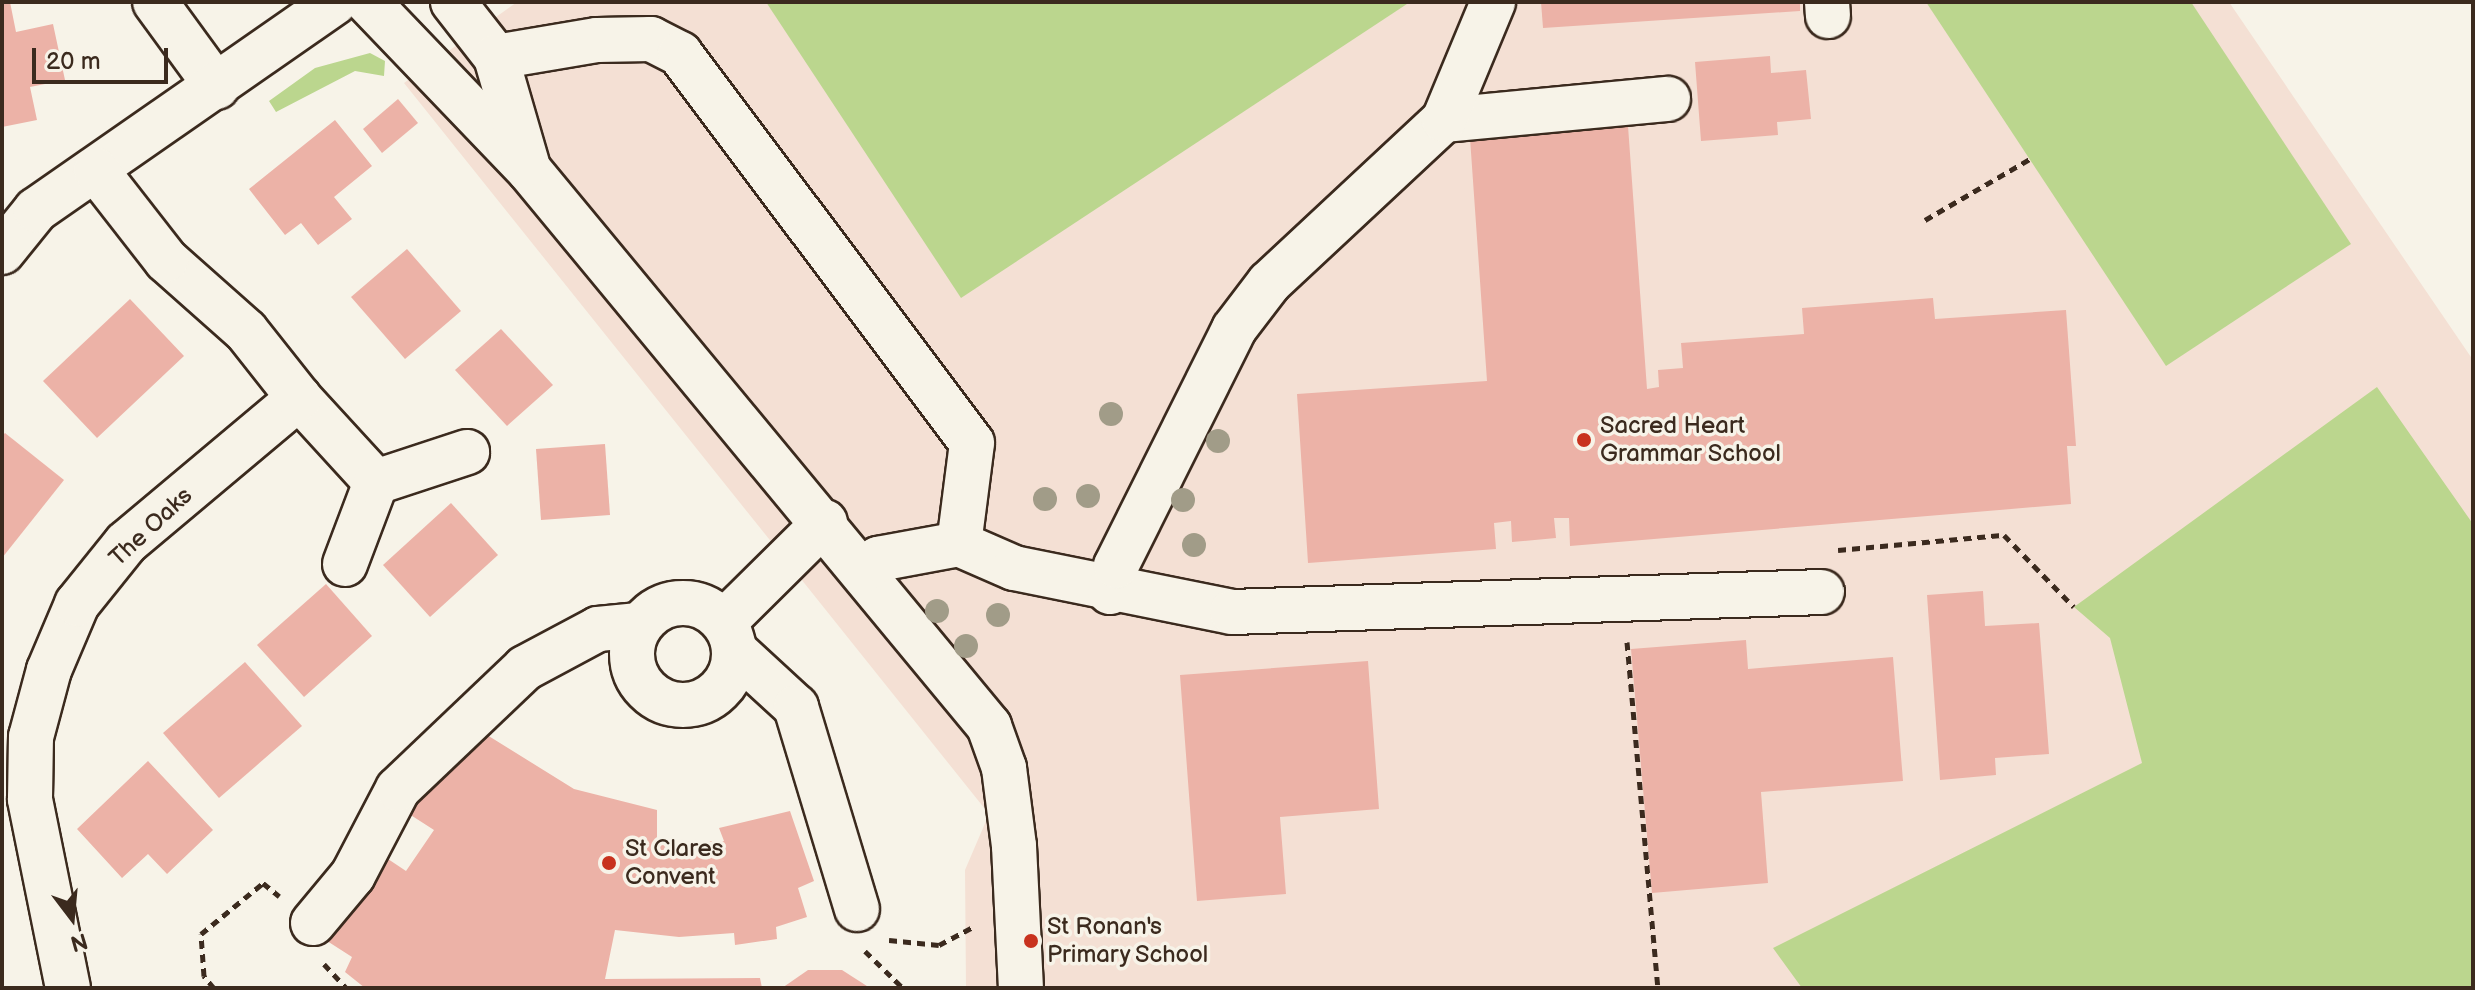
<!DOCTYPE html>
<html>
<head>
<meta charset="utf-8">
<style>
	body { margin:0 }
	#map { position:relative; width:2475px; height:990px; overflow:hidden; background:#f7f3e8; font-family:"Balsamiq Sans",sans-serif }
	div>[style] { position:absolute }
	.built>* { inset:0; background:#f4e0d4 }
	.green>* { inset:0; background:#bbd68e }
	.building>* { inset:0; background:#ecb2a7 }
	.path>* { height:5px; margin-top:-2.5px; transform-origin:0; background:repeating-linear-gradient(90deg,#3b2a1e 0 8px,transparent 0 14px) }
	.roads { filter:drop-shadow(2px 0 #3b2a1e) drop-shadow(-2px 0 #3b2a1e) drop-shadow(0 2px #3b2a1e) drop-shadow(0 -2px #3b2a1e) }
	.minor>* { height:44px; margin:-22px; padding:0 22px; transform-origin:22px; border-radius:22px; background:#f7f3e8 }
	.minor>.ring { margin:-22px; padding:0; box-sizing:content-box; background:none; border:44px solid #f7f3e8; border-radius:50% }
	.trees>* { width:24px; height:24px; margin:-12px; border-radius:50%; background:#a19c88 }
	.dots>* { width:22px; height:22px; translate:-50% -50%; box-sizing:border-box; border:4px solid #f7f3e8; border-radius:50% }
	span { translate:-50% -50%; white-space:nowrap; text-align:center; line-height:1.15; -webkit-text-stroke:7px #f7f3e8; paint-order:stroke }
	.poi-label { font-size:24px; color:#3b2a1e }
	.left { translate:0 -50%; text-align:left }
	.street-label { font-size:24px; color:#3b2a1e }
	.frame { position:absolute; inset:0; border:4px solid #3b2a1e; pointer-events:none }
	.north { position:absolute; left:32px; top:878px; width:80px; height:80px; -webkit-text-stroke:6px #f7f3e8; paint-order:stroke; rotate:164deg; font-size:22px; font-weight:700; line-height:32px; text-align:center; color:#3b2a1e }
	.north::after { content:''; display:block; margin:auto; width:28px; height:36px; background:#3b2a1e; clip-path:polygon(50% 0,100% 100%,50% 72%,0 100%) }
	.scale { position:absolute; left:32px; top:48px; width:136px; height:36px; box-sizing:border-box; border:4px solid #3b2a1e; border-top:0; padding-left:10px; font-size:24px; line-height:28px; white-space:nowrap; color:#3b2a1e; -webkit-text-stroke:6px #f7f3e8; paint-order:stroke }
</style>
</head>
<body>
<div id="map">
	<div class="built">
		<i style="clip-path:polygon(517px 2px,2229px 2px,2473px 360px,2473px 988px,966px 988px,965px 870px,989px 814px,404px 83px)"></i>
	</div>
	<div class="green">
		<i style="clip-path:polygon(766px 2px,1410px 2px,961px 298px)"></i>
		<i style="clip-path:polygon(1926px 2px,2191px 2px,2351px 244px,2166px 366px)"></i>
		<i style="clip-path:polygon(370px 53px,385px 61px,384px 76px,355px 71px,276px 112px,269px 101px,315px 68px)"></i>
		<i style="clip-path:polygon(2377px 387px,2473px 524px,2473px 988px,1802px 988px,1773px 948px,2142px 763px,2110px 638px,2074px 607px)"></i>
	</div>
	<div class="building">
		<i style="clip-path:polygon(2px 2px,10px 2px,16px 32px,53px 24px,65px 80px,30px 87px,37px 120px,2px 127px)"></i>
		<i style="clip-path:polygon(1541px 2px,1800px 2px,1800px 11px,1543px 28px)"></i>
		<i style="clip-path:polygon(1770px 56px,1771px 73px,1806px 70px,1811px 119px,1777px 122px,1778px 135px,1701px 141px,1695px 62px)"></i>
		<i style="clip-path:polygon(398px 99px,418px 123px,382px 153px,363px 129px)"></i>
		<i style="clip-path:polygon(335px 120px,372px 166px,334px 197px,352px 219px,318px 245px,301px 223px,285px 235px,249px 189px)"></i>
		<i style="clip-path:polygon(1628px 126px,1647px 389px,1659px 387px,1658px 370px,1683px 368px,1681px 343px,1804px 334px,1802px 308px,1933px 298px,1935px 319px,2066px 310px,2076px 446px,2067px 446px,2071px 504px,1570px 546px,1569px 518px,1554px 518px,1556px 538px,1512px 542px,1511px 521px,1494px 523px,1496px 549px,1308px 563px,1297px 394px,1487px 381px,1470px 138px)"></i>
		<i style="clip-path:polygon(407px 249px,461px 311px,405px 359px,351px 297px)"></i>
		<i style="clip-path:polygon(130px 299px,184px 356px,97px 438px,43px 381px)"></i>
		<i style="clip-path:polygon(501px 329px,553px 385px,507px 426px,455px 370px)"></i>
		<i style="clip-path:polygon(5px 433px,64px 480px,2px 558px,2px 436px)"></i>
		<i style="clip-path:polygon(605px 444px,610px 515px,541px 520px,536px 449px)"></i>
		<i style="clip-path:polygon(451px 503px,498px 555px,430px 617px,383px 565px)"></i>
		<i style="clip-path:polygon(326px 584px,372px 636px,304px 697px,257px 645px)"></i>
		<i style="clip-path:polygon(1983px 591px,1985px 626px,2039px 623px,2049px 754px,1995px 758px,1996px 775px,1940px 780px,1927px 595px)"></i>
		<i style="clip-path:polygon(1746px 640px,1748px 669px,1893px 657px,1903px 781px,1761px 792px,1768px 883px,1652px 893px,1631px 649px)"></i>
		<i style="clip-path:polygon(1368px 661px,1379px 809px,1280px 817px,1286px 894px,1197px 901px,1180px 675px)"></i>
		<i style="clip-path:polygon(245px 662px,302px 726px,219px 798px,163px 733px)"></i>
		<i style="clip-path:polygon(479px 730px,574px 789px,657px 810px,657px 842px,724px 841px,719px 828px,790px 811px,814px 881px,798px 888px,807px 917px,776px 927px,777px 939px,735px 945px,734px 933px,679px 937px,615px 930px,605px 979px,760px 978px,762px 988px,365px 988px,345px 972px,352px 957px,324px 939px,382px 855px,406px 871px,434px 830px,406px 812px)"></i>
		<i style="clip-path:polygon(148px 761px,213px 830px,167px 874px,148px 854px,122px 878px,77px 829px)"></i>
		<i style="clip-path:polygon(808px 970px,842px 970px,870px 988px,782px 988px)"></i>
	</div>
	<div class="path">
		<i style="left:1925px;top:220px;width:121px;rotate:-30.2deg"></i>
		<i style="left:1838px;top:550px;width:167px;rotate:-5.2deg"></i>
		<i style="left:2004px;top:535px;width:100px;rotate:45.8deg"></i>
		<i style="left:1627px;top:642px;width:347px;rotate:84.9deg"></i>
		<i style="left:889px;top:940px;width:50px;rotate:5.7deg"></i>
		<i style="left:939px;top:945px;width:40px;rotate:-28deg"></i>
		<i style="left:865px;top:951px;width:53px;rotate:44.2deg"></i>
		<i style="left:324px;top:964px;width:33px;rotate:47deg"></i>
		<i style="left:214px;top:988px;width:16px;rotate:-130deg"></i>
		<i style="left:204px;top:976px;width:42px;rotate:-94.1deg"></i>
		<i style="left:201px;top:934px;width:80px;rotate:-39.4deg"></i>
		<i style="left:263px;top:883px;width:21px;rotate:39deg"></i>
	</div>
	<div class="roads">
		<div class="minor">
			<i style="left:155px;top:2px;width:105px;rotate:53.9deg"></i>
			<i style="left:368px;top:2px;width:233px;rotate:46.2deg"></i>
			<i style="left:529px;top:170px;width:722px;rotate:50.4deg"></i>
			<i style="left:989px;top:726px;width:45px;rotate:70.3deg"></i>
			<i style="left:1004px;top:768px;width:79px;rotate:82.7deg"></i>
			<i style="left:1014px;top:846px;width:142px;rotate:87.2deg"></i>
			<i style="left:453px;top:2px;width:70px;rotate:52deg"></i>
			<i style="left:496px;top:57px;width:111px;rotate:73.8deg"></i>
			<i style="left:1827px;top:2px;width:14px;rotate:86deg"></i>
			<i style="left:496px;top:57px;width:102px;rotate:-9.6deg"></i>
			<i style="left:597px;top:40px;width:54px;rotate:-1.1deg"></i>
			<i style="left:651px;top:39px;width:33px;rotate:27deg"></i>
			<i style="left:680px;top:54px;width:486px;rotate:53.1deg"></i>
			<i style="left:972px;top:443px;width:102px;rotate:97.3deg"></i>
			<i style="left:1444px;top:120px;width:225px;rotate:-5.4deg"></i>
			<i style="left:2px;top:252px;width:54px;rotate:-51deg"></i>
			<i style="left:36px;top:210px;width:364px;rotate:-34.8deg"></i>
			<i style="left:299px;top:398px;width:114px;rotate:47.5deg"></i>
			<i style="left:345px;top:564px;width:88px;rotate:-69.3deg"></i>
			<i style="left:376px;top:482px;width:96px;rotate:-18.2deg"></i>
			<i style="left:863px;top:570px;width:19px;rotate:-36deg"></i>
			<i style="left:878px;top:559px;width:82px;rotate:-10.5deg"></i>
			<i style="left:959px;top:544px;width:60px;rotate:23.6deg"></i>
			<i style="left:1014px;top:568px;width:222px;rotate:11.4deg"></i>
			<i style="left:1232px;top:612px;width:590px;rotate:-1.94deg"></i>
			<i style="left:1110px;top:592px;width:27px;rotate:-77deg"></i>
			<i style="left:1116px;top:566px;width:265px;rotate:-63.5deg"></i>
			<i style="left:1234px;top:329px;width:58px;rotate:-52.7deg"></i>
			<i style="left:1269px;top:283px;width:239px;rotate:-43deg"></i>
			<i style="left:1444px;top:120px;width:128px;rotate:-67.4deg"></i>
			<i class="ring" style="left:632px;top:603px;width:58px;height:58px"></i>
			<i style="left:724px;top:622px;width:142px;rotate:-44.7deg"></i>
			<i style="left:735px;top:651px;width:83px;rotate:42.6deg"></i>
			<i style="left:796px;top:707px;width:211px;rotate:73.2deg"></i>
			<i style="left:313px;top:923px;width:62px;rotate:-50.2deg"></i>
			<i style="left:353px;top:875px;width:97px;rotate:-62.4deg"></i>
			<i style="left:398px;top:789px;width:175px;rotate:-43.6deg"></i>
			<i style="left:525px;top:668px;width:83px;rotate:-28.1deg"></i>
			<i style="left:598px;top:629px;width:41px;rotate:-5.6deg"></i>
			<i style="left:68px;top:988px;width:193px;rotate:-101.4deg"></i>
			<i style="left:30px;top:799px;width:62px;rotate:-89.1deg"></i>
			<i style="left:31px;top:737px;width:69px;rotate:-75deg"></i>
			<i style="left:49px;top:670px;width:72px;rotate:-67deg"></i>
			<i style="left:77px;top:604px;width:78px;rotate:-51.2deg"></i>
			<i style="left:126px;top:543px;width:226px;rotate:-40deg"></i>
			<i style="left:299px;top:398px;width:85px;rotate:-128.3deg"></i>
			<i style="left:246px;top:331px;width:107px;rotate:-138.4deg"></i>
			<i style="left:166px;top:260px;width:114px;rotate:-127.9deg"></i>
		</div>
	</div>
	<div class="trees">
		<i style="left:1111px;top:414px"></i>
		<i style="left:1218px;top:441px"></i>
		<i style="left:1088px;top:496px"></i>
		<i style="left:1045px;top:499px"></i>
		<i style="left:1183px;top:500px"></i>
		<i style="left:1194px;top:545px"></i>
		<i style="left:937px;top:611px"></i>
		<i style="left:998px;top:615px"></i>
		<i style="left:966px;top:646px"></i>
	</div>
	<div class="dots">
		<i style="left:1584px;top:440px;background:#c8321e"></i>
		<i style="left:609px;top:863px;background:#c8321e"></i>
		<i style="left:1031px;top:941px;background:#c8321e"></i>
	</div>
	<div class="poi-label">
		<span class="left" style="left:1600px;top:440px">Sacred Heart<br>Grammar School</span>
		<span class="left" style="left:625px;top:863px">St Clares<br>Convent</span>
		<span class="left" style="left:1047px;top:941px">St Ronan's<br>Primary School</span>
	</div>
	<div class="street-label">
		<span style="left:151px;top:527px;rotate:-43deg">The Oaks</span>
	</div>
	<div class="frame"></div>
	<div class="north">N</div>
	<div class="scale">20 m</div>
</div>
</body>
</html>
